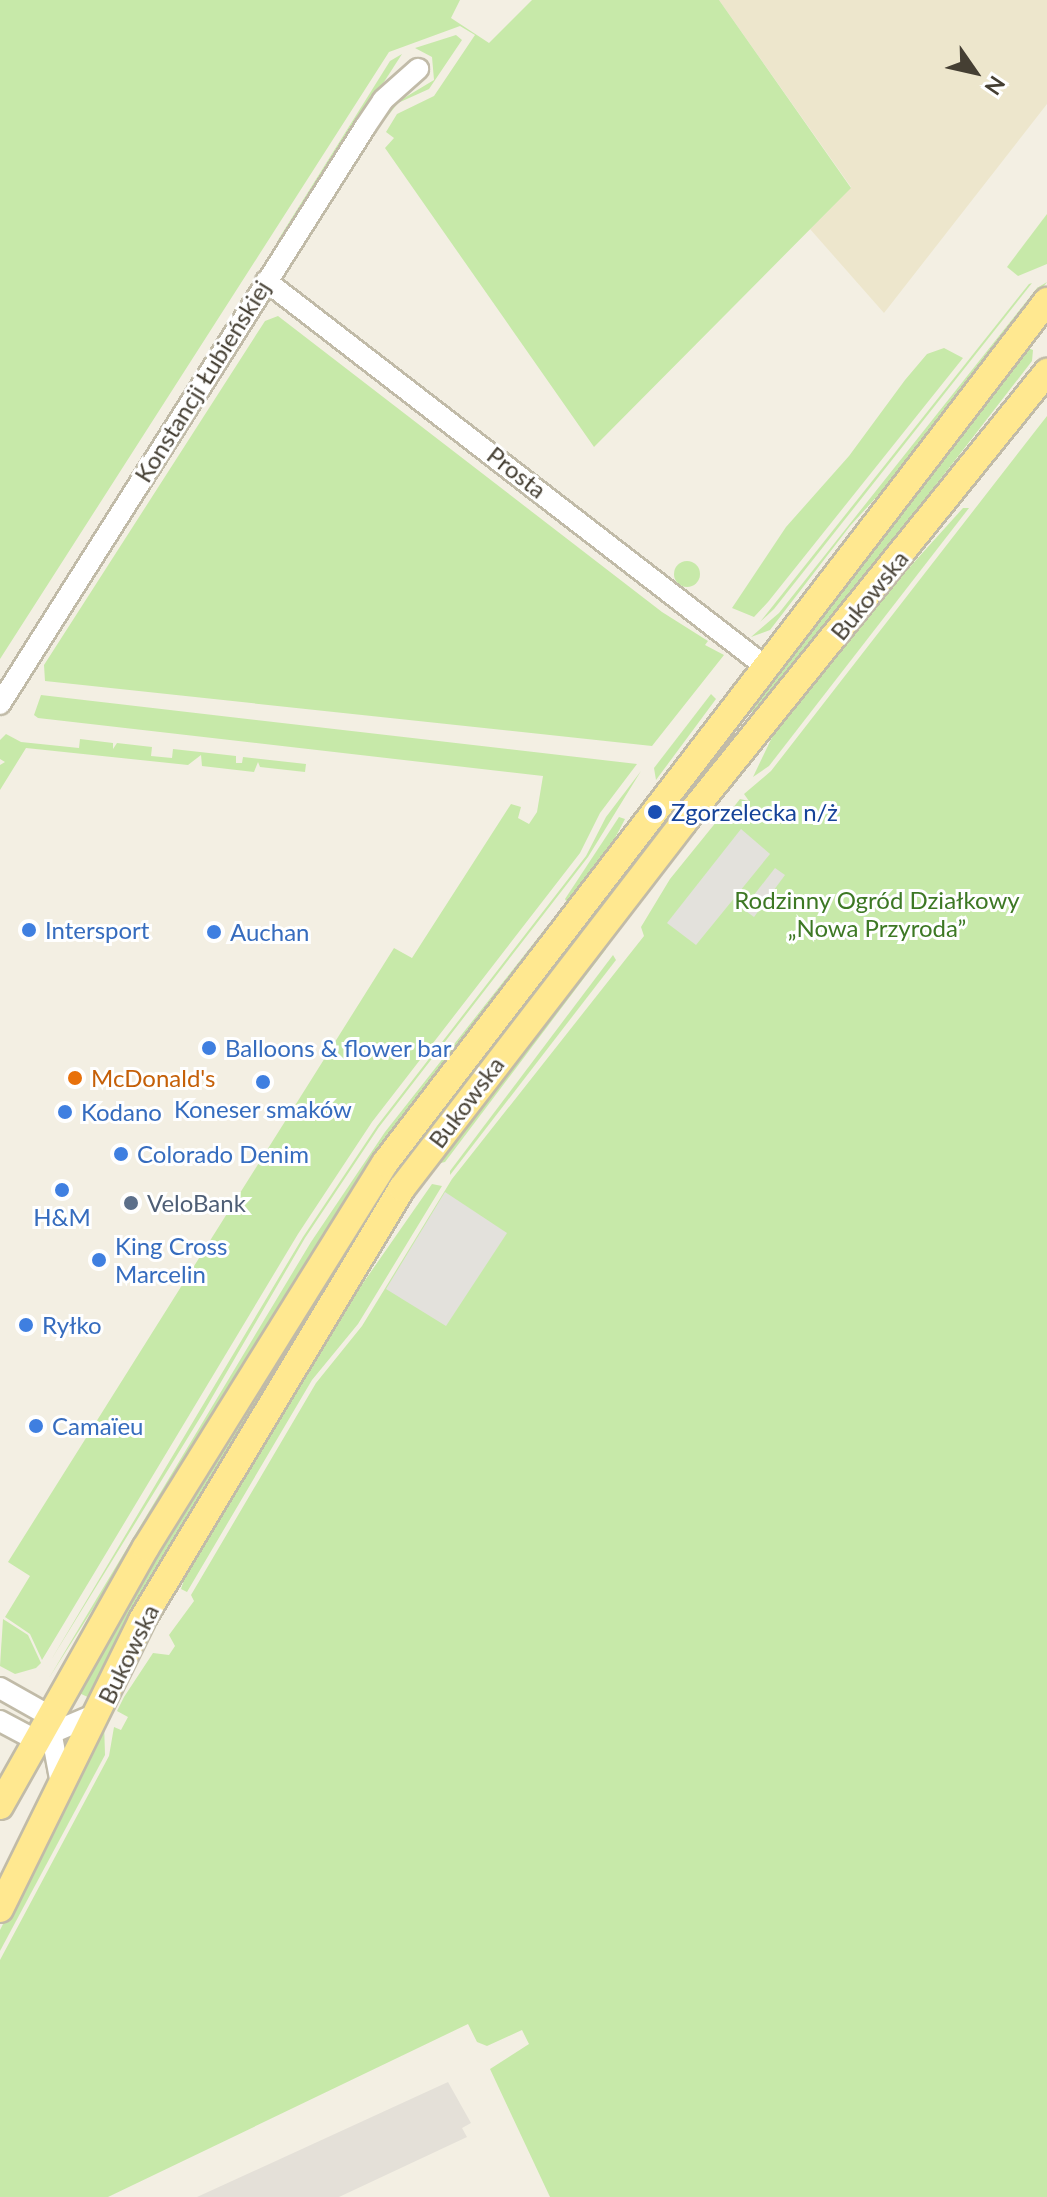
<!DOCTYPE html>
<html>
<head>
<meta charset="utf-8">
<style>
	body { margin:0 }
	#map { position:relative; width:1047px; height:2197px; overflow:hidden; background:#f3efe3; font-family:Lato,sans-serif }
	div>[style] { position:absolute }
	.industrial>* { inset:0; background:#e4e0d8 }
	.education>* { inset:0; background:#ede6cc }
	.green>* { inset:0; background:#c7e9a9 }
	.round { border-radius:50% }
	.parking>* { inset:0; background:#e3e1dc }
	.roads { filter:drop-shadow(2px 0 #c1bba8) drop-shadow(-2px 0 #c1bba8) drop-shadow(0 2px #c1bba8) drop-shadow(0 -2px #c1bba8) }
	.minor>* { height:20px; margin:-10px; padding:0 10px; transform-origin:10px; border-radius:10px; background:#fff }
	.major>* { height:26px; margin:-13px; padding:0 13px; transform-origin:13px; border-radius:13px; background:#ffe890 }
	.dots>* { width:22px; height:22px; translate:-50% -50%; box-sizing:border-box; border:4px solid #fff; border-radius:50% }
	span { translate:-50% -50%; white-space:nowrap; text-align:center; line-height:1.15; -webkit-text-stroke:6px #fff; paint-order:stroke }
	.street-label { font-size:24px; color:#453f33 }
	.transit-label { font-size:24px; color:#164399 }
	.left { translate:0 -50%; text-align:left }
	.park-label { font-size:24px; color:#3d7824 }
	.shop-label { font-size:24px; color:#366cbe }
	.food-label { font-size:24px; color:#c56008 }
	.service-label { font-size:24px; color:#4e5e75 }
	.north { position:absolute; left:935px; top:32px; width:80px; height:80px; -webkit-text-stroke:6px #fff; paint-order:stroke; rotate:124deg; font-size:22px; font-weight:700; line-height:32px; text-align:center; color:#453f33 }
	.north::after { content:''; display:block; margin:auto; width:28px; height:36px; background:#453f33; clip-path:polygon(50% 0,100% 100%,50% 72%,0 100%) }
</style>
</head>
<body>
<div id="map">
	<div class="industrial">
		<i style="clip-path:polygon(448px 2082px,471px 2123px,462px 2128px,467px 2137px,339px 2197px,197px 2197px)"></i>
	</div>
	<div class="education">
		<i style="clip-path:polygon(719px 0,1047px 0,1047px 104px,884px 313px,810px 229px,851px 187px)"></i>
	</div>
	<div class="green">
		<i style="clip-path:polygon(0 0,460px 0,451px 18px,489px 43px,532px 0,719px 0,851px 188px,594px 447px,385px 148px,394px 138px,386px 132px,397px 114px,434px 96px,475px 35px,460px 26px,389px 52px,0 659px)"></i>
		<i style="clip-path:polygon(456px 35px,462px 40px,429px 89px,398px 103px,379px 127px,384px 110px,434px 80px,432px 57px,415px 48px)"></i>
		<i style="clip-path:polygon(402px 54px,281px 242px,278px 240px,390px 61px)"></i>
		<i style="clip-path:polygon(1047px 214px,1047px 264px,1018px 276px,1007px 267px)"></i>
		<i style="clip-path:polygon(1047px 282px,915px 455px,850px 526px,770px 630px,751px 637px,779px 613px,1037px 288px)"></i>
		<i style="clip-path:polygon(1032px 283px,774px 609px,760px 622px,1029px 284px)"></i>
		<i style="clip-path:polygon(278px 316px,662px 612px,708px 641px,705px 645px,724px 655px,652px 746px,45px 681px,44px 665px,265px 321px)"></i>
		<i style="clip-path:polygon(944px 348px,963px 358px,768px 602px,754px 617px,732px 608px,786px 527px,849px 456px,905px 380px,927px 354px)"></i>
		<i style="clip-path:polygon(1028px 348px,1033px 350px,1032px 361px,757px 716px,748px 709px)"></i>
		<i style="clip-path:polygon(1047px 416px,1047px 2197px,550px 2197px,490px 2069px,529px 2044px,522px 2030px,487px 2046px,477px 2042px,468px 2024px,108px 2197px,0 2197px,0 1960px,109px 1756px,114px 1727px,121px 1730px,128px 1717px,117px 1711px,124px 1697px,153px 1653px,169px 1655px,175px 1646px,169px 1635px,194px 1601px,191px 1595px,316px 1383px,362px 1326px,452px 1179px,644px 936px,641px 927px,670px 879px,717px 821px,721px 823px,740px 799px,749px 801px,744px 794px,771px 771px)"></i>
		<i style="clip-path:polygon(963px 508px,969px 508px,769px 766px,753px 777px,775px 731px,872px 609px)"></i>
		<i class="round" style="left:674px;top:561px;width:26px;height:26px"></i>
		<i style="clip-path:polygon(711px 694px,716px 699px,656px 780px,654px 768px)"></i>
		<i style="clip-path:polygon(41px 695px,637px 764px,600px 813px,580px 853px,372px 1122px,298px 1234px,42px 1660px,30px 1634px,5px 1617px,30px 1576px,8px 1562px,394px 948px,412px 958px,511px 804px,521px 807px,518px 818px,529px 824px,537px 812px,543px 776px,38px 718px,34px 715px)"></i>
		<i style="clip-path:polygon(6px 734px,21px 742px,79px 748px,80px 739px,113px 743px,113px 749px,117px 743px,152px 747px,151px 756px,172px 758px,173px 749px,236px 756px,236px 763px,242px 763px,243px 757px,306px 764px,305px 772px,260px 767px,258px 762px,254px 772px,202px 766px,201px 755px,188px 765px,26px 748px,0 790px,0 765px,5px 762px,0 759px,0 740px)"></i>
		<i style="clip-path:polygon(712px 753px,722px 761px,592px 924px,584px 918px)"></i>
		<i style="clip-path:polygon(641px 771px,588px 857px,379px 1127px,305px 1238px,203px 1413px,51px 1660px,303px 1237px,377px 1126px,586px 856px,606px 817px)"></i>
		<i style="clip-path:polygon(619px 817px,625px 819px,601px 865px,569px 906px,565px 899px)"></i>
		<i style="clip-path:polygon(559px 911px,563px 915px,136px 1541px,49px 1678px,311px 1242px,385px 1132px)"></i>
		<i style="clip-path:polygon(577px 926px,585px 932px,456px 1098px,94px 1700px,77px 1692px,355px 1225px)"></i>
		<i style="clip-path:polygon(600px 944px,606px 949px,445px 1162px,432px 1165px)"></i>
		<i style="clip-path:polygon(613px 955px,616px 960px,450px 1175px,450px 1171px)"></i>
		<i style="clip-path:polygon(432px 1184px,442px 1186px,358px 1324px,312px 1380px,187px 1592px,181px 1589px,191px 1558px,306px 1365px)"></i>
		<i style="clip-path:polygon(3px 1619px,28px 1635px,41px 1663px,36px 1668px,15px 1674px,0 1666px)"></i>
		<i style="clip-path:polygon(104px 1722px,105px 1755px,0 1951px,0 1930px)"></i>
	</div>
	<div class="parking">
		<i style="clip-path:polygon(741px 829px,770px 854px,696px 945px,667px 923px)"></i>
		<i style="clip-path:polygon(775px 868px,785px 875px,754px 917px,743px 909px)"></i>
		<i style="clip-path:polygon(445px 1192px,507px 1233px,446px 1326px,386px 1289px)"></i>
	</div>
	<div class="roads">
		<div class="minor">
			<i style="left:266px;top:281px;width:632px;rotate:37.67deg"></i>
			<i style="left:0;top:704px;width:683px;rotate:-57.68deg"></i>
			<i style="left:365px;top:127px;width:32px;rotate:-56deg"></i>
			<i style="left:383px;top:100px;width:47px;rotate:-41.5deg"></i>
			<i style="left:0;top:1688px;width:55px;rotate:29.4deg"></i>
			<i style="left:48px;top:1715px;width:75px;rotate:79.3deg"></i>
			<i style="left:0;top:1721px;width:40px;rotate:28deg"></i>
			<i style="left:35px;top:1740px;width:66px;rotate:-23.1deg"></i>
		</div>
		<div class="major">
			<i style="left:0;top:1806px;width:297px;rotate:-60.6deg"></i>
			<i style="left:146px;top:1547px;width:452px;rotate:-58.1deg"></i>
			<i style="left:385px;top:1163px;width:1087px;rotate:-52.48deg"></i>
			<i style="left:0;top:1909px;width:322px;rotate:-63.8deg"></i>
			<i style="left:142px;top:1620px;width:504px;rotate:-58.96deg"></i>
			<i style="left:402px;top:1188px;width:461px;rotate:-52.4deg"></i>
			<i style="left:683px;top:823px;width:580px;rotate:-51.09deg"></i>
		</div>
	</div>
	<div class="dots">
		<i style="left:655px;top:812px;background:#1a4fb4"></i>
		<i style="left:29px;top:930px;background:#3f7fe0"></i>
		<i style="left:214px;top:932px;background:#3f7fe0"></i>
		<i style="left:209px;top:1048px;background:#3f7fe0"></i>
		<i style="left:75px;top:1078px;background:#e8710a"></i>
		<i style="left:263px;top:1082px;background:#3f7fe0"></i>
		<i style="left:65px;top:1112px;background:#3f7fe0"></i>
		<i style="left:121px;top:1154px;background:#3f7fe0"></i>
		<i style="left:62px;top:1190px;background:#3f7fe0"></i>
		<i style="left:131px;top:1203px;background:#5c6f8a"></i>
		<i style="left:99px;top:1260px;background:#3f7fe0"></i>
		<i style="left:26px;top:1325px;background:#3f7fe0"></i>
		<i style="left:36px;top:1426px;background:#3f7fe0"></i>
	</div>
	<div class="street-label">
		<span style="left:202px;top:381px;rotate:-58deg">Konstancji Łubieńskiej</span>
		<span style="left:517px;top:472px;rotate:38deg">Prosta</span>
		<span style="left:869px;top:595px;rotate:-51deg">Bukowska</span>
		<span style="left:466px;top:1102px;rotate:-53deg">Bukowska</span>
		<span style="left:128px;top:1654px;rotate:-64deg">Bukowska</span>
	</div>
	<div class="transit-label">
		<span class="left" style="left:671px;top:812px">Zgorzelecka n/ż</span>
	</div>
	<div class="park-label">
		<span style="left:877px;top:914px">Rodzinny Ogród Działkowy<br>„Nowa Przyroda”</span>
	</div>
	<div class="shop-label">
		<span class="left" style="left:45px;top:930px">Intersport</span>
		<span class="left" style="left:230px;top:932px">Auchan</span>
		<span class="left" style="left:225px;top:1048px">Balloons &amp; flower bar</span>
		<span style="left:263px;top:1109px">Koneser smaków</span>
		<span class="left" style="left:81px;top:1112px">Kodano</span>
		<span class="left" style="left:137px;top:1154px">Colorado Denim</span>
		<span style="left:62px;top:1217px">H&amp;M</span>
		<span class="left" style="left:115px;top:1260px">King Cross<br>Marcelin</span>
		<span class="left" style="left:42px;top:1325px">Ryłko</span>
		<span class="left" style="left:52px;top:1426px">Camaïeu</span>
	</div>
	<div class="food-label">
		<span class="left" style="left:91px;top:1078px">McDonald's</span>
	</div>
	<div class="service-label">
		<span class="left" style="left:147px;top:1203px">VeloBank</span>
	</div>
	<div class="north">N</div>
</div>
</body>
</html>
